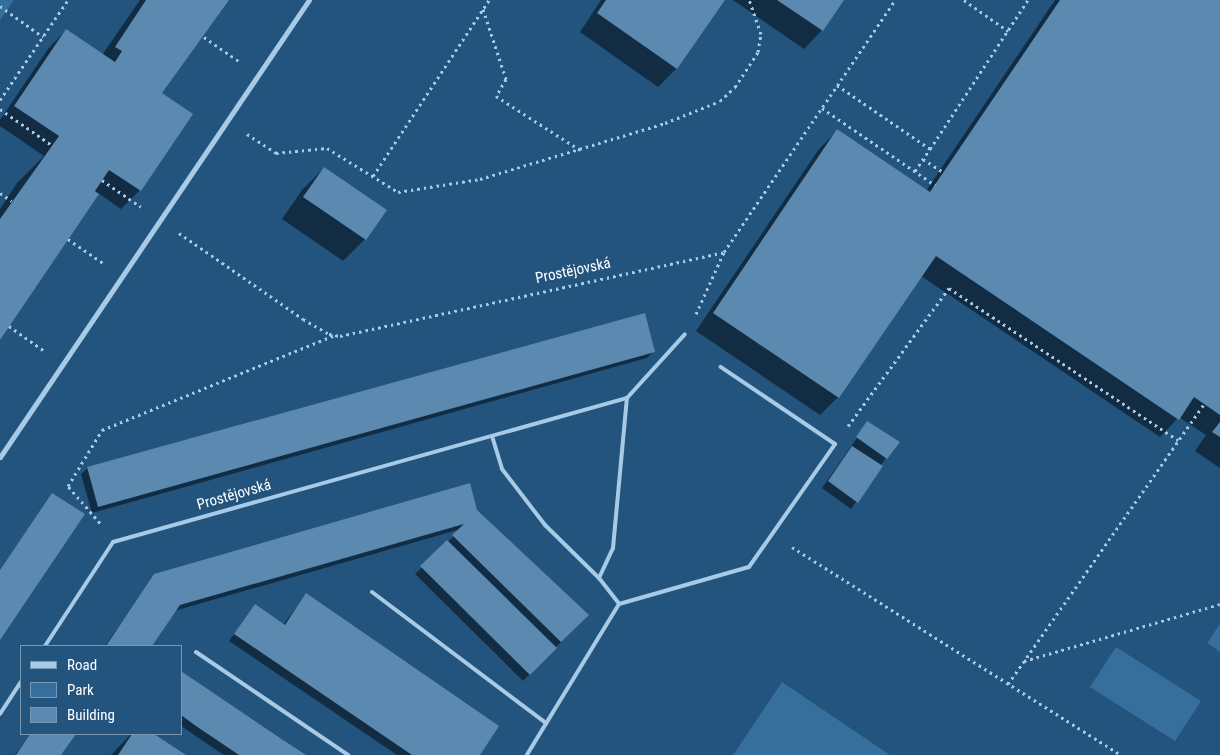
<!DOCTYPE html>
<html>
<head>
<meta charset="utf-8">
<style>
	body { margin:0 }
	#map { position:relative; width:1220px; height:755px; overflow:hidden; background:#22547e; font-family:"Roboto Condensed",sans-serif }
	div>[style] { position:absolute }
	.green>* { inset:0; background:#366e9c }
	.shadow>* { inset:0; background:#0007 }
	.building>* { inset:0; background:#5b89af }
	.path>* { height:3px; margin-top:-1.5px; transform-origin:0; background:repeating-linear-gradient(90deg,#a7cae6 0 2.5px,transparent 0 6.5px) }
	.lane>* { height:4px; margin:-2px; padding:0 2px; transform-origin:2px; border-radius:2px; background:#a7cae6 }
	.street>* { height:5px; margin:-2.5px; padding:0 2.5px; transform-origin:2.5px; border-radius:2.5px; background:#a7cae6 }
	span { translate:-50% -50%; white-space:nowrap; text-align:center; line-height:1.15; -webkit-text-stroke:4px #22547e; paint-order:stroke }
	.street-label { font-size:15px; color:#fff }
	.legend { position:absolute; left:20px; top:645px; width:162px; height:90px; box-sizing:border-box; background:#22547e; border:1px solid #7a98b2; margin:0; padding:6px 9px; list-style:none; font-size:15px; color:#fff }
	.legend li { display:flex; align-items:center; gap:10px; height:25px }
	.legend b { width:25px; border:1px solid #7a98b2 }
</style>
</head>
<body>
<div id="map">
	<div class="green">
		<i style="clip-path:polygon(0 0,14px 0,0 20px)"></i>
		<i style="clip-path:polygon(1220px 624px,1220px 652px,1207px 643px)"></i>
		<i style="clip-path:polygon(1116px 647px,1201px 701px,1175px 741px,1090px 687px)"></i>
		<i style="clip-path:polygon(782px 682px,890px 755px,733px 755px)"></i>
	</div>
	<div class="shadow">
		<i style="clip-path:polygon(140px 0,227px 0,160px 94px,191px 115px,140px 190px,121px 209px,98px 193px,0 337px,0 209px,17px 183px,44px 156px,0 126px,0 120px,48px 49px,66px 30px,102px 55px)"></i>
		<i style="clip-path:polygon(601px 0,723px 0,676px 69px,658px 87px,580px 32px)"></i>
		<i style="clip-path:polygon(733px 0,843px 0,822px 30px,804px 49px)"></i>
		<i style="clip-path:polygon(1055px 0,1220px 0,1220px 468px,1195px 451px,1206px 435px,1179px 417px,1160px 437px,921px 276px,838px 397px,820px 415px,696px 331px,819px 149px,837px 131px,926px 191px)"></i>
		<i style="clip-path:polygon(324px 168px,365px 239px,343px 261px,282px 219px,302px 190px)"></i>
		<i style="clip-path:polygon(653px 352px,647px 358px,92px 513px,81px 474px,88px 468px)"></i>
		<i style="clip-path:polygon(868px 422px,886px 458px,851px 509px,822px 488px)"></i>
		<i style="clip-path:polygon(52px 495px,0 638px,0 570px)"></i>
		<i style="clip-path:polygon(476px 510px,587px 615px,523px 681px,415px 574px,461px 529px,174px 611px,151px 646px,105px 646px,155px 575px)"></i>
		<i style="clip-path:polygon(306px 595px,478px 755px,397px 755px,229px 641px,256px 605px,283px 625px)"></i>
		<i style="clip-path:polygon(181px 671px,304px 755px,224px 755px,181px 726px)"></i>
		<i style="clip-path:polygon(30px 734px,74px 734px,60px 755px,15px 755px)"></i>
		<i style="clip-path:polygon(131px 734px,152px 734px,184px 755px,111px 755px)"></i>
	</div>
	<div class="building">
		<i style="clip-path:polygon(146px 0,229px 0,162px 93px,193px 114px,141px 191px,109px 170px,95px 191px,99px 194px,0 340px,0 219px,59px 136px,14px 106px,66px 29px,115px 62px,122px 51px,115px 47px)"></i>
		<i style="clip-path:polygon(606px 0,725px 0,677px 69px,597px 13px)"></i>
		<i style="clip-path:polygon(777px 0,844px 0,823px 31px)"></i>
		<i style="clip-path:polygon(1060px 0,1220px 0,1220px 415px,1194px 397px,1179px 420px,936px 256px,839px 398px,713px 313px,837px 129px,930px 192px)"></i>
		<i style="clip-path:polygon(324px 167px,387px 210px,366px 240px,303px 197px)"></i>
		<i style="clip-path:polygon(645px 313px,655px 352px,98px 507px,87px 467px)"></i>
		<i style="clip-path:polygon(867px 421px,900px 442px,887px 459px,856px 437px)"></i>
		<i style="clip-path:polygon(1220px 422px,1220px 437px,1212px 432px)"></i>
		<i style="clip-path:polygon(852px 446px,883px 466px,858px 503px,828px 481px)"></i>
		<i style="clip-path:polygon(470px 483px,477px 510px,589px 615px,561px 642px,452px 535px,464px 524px,180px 605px,152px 646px,106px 646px,154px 574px)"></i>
		<i style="clip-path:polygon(52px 493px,85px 514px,0 640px,0 570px)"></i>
		<i style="clip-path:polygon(447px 540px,557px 648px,530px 675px,420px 566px)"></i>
		<i style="clip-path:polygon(306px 593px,499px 726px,480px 755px,412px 755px,234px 634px,255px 604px,285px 625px)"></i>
		<i style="clip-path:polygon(181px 671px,280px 738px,306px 755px,239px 755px,196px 726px,181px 715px)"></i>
		<i style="clip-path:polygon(30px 734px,76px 734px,61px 755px,16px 755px)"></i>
		<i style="clip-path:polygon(132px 734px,154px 734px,186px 755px,118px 755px)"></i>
	</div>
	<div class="path">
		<i style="left:964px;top:0;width:54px;rotate:35.2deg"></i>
		<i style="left:0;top:6px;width:53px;rotate:35.8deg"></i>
		<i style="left:483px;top:9px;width:74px;rotate:71.8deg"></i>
		<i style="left:506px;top:79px;width:20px;rotate:120deg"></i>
		<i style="left:496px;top:96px;width:100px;rotate:32.7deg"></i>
		<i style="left:204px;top:37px;width:44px;rotate:34.8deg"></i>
		<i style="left:837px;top:85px;width:113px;rotate:34.5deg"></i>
		<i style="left:930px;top:149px;width:178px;rotate:-56.7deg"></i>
		<i style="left:0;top:100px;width:121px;rotate:-55.8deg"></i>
		<i style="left:822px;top:108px;width:137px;rotate:34.3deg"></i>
		<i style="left:0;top:109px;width:65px;rotate:34.9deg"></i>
		<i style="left:247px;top:134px;width:35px;rotate:33deg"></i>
		<i style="left:276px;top:153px;width:51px;rotate:-5.6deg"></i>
		<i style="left:327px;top:148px;width:84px;rotate:31.8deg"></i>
		<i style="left:398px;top:192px;width:83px;rotate:-9deg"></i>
		<i style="left:480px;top:179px;width:193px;rotate:-16.8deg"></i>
		<i style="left:665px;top:123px;width:59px;rotate:-21.8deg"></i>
		<i style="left:720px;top:101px;width:21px;rotate:-43deg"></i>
		<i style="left:735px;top:87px;width:42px;rotate:-56.7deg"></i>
		<i style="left:758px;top:52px;width:18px;rotate:-81deg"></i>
		<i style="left:761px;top:34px;width:36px;rotate:-109deg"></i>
		<i style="left:923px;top:159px;width:24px;rotate:33deg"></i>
		<i style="left:915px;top:171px;width:27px;rotate:-56deg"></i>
		<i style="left:373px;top:176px;width:211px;rotate:-56.6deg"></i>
		<i style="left:102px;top:180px;width:47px;rotate:34.7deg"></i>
		<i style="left:0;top:193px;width:14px;rotate:34deg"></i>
		<i style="left:179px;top:233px;width:151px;rotate:34.7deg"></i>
		<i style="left:303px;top:319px;width:30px;rotate:30deg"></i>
		<i style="left:329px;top:334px;width:11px;rotate:10deg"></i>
		<i style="left:340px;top:336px;width:393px;rotate:-12.3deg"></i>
		<i style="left:724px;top:252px;width:305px;rotate:-55.8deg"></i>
		<i style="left:68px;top:239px;width:42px;rotate:34.4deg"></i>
		<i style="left:696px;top:314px;width:68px;rotate:-65.7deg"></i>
		<i style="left:9px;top:326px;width:42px;rotate:35.2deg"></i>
		<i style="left:848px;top:426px;width:171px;rotate:-53.8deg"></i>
		<i style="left:949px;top:288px;width:275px;rotate:33.6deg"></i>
		<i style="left:100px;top:523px;width:49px;rotate:-130.9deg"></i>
		<i style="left:68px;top:486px;width:66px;rotate:-58.7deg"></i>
		<i style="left:102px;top:430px;width:252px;rotate:-22.2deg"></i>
		<i style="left:792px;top:547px;width:389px;rotate:32.3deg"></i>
		<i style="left:1024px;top:661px;width:204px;rotate:-16.2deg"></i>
		<i style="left:1008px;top:684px;width:342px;rotate:-55deg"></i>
	</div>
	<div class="lane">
		<i style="left:492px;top:436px;width:34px;rotate:73deg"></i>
		<i style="left:502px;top:469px;width:71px;rotate:52.5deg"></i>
		<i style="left:545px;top:525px;width:76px;rotate:44.5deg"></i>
		<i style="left:599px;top:578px;width:33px;rotate:52deg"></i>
		<i style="left:619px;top:604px;width:177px;rotate:121.4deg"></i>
		<i style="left:599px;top:578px;width:33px;rotate:-65deg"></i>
		<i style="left:613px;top:548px;width:151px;rotate:-84.7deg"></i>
		<i style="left:627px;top:398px;width:86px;rotate:-47.8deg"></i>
		<i style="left:372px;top:592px;width:218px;rotate:37deg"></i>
		<i style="left:619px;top:604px;width:135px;rotate:-15.9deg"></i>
		<i style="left:749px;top:567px;width:150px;rotate:-55deg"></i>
		<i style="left:835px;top:444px;width:138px;rotate:-146deg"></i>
		<i style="left:45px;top:646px;width:124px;rotate:-56.8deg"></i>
		<i style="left:113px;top:542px;width:534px;rotate:-15.65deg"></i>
		<i style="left:196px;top:652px;width:184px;rotate:34.1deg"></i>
		<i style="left:0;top:714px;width:38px;rotate:-57deg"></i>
	</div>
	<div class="street">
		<i style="left:0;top:457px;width:552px;rotate:-55.94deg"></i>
	</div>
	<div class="street-label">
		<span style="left:573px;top:271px;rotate:-12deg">Prostějovská</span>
		<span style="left:234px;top:495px;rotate:-16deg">Prostějovská</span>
	</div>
	<ul class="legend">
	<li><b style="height:6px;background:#a7cae6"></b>Road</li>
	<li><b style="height:14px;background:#366e9c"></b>Park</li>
	<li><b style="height:14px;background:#5b89af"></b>Building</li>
	</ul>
</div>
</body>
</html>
